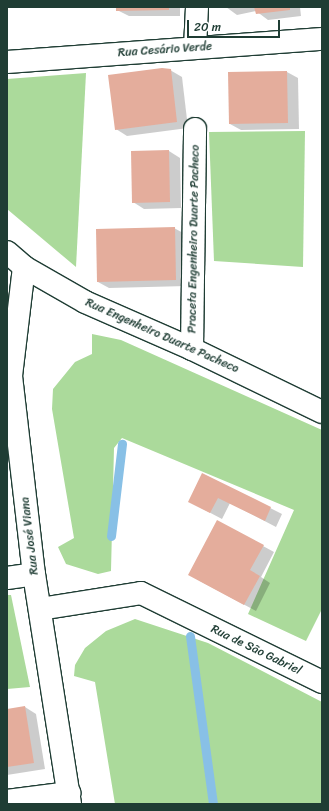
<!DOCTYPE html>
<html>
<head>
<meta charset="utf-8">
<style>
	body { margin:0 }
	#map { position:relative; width:329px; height:811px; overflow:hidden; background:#fff; font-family:Sriracha,sans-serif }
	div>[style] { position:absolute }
	.green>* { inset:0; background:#abda9b }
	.shadow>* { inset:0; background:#0003 }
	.stream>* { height:9px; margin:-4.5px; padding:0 4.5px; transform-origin:4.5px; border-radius:4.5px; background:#88c0e6 }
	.building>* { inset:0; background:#e4ad9c }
	.roads { filter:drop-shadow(1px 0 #1f3d34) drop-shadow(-1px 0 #1f3d34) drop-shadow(0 1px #1f3d34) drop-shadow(0 -1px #1f3d34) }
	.minor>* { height:22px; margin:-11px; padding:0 11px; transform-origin:11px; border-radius:11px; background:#fff }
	span { translate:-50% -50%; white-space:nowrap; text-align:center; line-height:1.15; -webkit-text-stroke:3px #fff; paint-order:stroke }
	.street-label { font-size:12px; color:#1f3d34 }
	.frame { position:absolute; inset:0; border:8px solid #1f3d34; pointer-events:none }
	.scale { position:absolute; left:187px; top:20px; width:93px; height:18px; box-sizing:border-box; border:2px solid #1f3d34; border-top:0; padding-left:5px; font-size:12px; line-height:14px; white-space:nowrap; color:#1f3d34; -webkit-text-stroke:3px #fff; paint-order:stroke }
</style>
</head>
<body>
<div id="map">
	<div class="green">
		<i style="clip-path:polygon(86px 73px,76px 267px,7px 209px,7px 79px)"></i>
		<i style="clip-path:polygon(305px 131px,303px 267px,214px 261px,209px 132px)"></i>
		<i style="clip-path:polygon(92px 334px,121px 340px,322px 430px,322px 609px,306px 641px,248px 614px,294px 510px,122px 438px,114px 448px,111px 571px,98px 574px,66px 564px,58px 547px,74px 538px,52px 409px,53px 389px,75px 362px,92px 354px)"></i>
		<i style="clip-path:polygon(7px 595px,11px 595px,30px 687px,7px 689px)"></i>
		<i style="clip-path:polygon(135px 619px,208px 643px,322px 702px,322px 804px,115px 804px,95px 682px,74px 676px,75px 665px,85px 648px,106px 631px)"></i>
	</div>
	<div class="shadow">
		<i style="clip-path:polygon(117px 7px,180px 7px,180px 16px,129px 16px,117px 10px)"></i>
		<i style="clip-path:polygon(226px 7px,300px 7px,301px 16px,268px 20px,256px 11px,237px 15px)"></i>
		<i style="clip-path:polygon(170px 70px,182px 77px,188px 128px,127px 136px,116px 129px)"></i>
		<i style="clip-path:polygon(287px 72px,298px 78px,299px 129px,241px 130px,230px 124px,229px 73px)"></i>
		<i style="clip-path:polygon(169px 151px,180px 158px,181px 208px,144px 209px,133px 202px)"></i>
		<i style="clip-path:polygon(174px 228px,185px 234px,187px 286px,109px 288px,98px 282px)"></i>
		<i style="clip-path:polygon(203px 474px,282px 514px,276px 527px,230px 503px,222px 519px,201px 508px)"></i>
		<i style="clip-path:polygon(263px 546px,274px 552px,261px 577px,270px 583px,256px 611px,200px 581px)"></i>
		<i style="clip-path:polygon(25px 707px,36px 714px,45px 769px,7px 775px,7px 710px)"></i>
	</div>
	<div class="stream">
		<i style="left:111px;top:536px;width:93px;rotate:-83.2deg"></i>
		<i style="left:190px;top:636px;width:170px;rotate:82.2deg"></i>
	</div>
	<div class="building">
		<i style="clip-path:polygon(116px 7px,169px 7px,169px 10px,116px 11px)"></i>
		<i style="clip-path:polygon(254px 7px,290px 7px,290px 10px,256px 14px)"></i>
		<i style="clip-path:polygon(162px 68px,171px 69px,177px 122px,115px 130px,108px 75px)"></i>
		<i style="clip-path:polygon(287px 71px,288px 123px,229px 124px,228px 72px)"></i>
		<i style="clip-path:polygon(169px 150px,170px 202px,132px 203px,131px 151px)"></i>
		<i style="clip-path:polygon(175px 227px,176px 280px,97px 282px,96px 229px)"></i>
		<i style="clip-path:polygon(202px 473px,271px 507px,265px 521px,218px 498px,210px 513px,188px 502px)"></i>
		<i style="clip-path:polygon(217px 520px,264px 545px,250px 570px,260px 576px,244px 605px,188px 575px)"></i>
		<i style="clip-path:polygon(25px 706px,34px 763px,7px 767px,7px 709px)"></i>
	</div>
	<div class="roads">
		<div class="minor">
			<i style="left:195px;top:48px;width:41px;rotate:-87.2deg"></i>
			<i style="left:7px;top:62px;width:316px;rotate:-4.2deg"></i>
			<i style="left:7px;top:252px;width:23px;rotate:41deg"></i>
			<i style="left:24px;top:267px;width:70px;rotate:29.8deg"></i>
			<i style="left:85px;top:302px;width:117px;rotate:23.7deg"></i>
			<i style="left:192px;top:349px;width:144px;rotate:25.9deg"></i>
			<i style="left:24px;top:267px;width:110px;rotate:96.8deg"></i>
			<i style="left:11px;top:376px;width:199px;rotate:83.4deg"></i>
			<i style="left:34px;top:574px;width:233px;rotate:81.1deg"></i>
			<i style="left:192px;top:349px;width:220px;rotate:-89.2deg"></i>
			<i style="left:7px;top:578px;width:27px;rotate:-8deg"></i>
			<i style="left:40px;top:609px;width:102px;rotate:-9deg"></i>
			<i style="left:141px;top:593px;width:202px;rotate:26.2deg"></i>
			<i style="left:7px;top:801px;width:63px;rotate:-7.4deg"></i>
		</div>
	</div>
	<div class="street-label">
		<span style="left:165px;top:50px;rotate:-4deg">Rua Cesário Verde</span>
		<span style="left:194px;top:239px;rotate:-89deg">Praceta Engenheiro Duarte Pacheco</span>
		<span style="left:162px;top:336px;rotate:24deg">Rua Engenheiro Duarte Pacheco</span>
		<span style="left:30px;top:536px;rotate:-97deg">Rua José Viana</span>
		<span style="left:256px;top:650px;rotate:26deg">Rua de São Gabriel</span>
	</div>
	<div class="frame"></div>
	<div class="scale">20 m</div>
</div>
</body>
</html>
